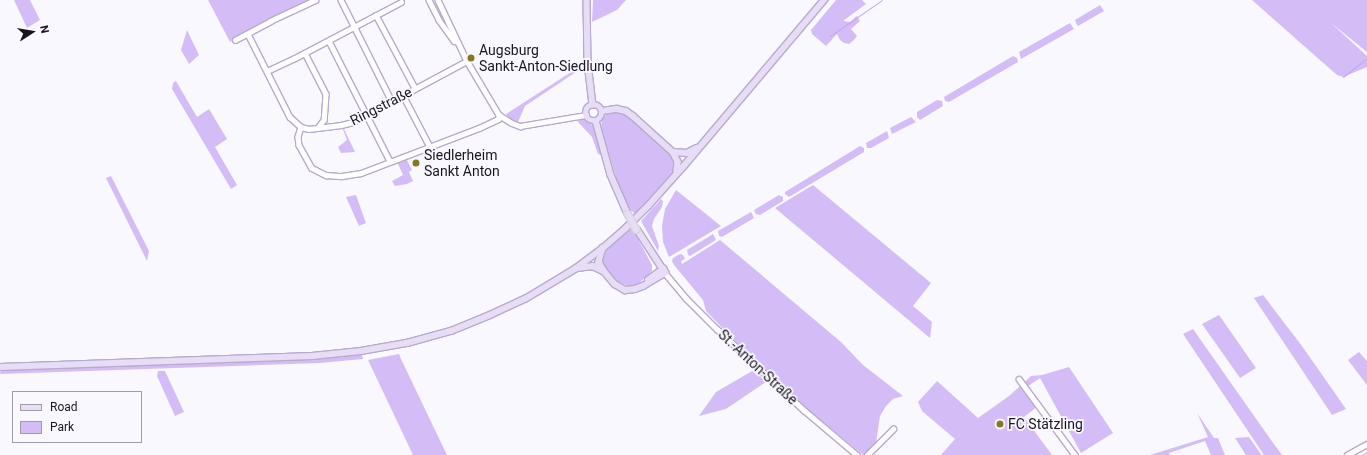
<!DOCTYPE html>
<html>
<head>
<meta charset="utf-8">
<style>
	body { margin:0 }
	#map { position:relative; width:1367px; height:455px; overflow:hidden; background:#faf8ff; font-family:Roboto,sans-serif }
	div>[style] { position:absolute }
	.green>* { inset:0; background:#d4bcf6 }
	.stream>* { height:1px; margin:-0.5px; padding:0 0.5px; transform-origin:0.5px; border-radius:0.5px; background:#c9a3fb }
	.roads { filter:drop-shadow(1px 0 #b8aacc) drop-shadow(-1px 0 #b8aacc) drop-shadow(0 1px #b8aacc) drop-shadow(0 -1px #b8aacc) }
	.minor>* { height:4.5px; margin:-2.25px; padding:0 2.25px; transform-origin:2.25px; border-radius:2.25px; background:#fff }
	.major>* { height:5.5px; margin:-2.75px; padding:0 2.75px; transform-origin:2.75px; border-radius:2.75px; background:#e8ddf7 }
	.major>.ring { margin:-2.75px; padding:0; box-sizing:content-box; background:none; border:5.5px solid #e8ddf7; border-radius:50% }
	.bridges { filter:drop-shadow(1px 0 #d6d5d7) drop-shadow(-1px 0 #d6d5d7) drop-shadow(0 1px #d6d5d7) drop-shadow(0 -1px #d6d5d7) }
	.major-bridge>* { height:5.5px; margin:-2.75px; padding:0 2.75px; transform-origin:2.75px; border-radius:2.75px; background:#e8ddf7 }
	.dots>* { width:11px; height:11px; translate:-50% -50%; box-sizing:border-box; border:2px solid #faf8ff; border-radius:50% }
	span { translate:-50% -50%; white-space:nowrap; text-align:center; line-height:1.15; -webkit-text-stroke:3.5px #faf8ff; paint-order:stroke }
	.poi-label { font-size:14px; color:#1a1521 }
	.left { translate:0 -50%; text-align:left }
	.street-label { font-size:14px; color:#1a1521 }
	.legend { position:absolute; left:12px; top:391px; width:130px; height:52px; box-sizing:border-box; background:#faf8ff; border:1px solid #a09da6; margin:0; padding:5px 7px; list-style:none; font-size:12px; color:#1a1521 }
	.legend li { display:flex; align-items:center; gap:8px; height:20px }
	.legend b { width:20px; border:1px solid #a09da6 }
	.north { position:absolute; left:12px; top:12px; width:40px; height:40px; -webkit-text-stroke:3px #faf8ff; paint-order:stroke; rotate:78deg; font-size:11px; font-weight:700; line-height:16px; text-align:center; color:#1a1521 }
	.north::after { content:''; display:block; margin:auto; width:14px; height:18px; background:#1a1521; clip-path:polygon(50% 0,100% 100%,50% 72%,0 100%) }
</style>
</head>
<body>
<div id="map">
	<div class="green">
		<i style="clip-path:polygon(14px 0,30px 0,40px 20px,27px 28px)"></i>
		<i style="clip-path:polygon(208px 0,312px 0,230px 42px)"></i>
		<i style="clip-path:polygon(593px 0,626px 0,617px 10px,592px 22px)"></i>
		<i style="clip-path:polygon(836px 0,862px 0,866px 4px,843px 21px,850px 22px,857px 16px,860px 21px,851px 29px,857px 36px,854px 40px,849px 44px,844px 43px,840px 40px,837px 34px,826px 46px,812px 34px,811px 30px)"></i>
		<i style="clip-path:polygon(1252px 0,1367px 0,1367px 52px,1330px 22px,1367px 56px,1367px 67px,1343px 77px,1337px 75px)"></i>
		<i style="clip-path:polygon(1100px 5px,1104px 11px,1078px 26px,1077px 25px,1075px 20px)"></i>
		<i style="clip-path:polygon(1070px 23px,1074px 29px,1021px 59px,1019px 52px)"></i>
		<i style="clip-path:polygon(187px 30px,199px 55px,189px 64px,181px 50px)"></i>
		<i style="clip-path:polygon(1013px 56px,1017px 58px,1018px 62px,949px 102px,945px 101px,944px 97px)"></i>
		<i style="clip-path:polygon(582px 65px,582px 68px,525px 106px,518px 122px,510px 119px,506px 114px)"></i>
		<i style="clip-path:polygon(176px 81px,197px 117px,209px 109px,227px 139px,215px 147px,237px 185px,231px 189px,172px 89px,173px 83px)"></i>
		<i style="clip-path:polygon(937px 100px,942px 101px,943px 106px,920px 120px,917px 117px,917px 112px)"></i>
		<i style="clip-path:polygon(616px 111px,625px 113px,632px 117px,671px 153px,676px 164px,675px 170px,635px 214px,629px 209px,618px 184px,601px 128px,602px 119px,607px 114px)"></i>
		<i style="clip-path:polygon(911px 117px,916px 122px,892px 134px,890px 128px)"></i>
		<i style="clip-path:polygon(580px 118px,586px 118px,593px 126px,602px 155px,598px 154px,592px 137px,578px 122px)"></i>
		<i style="clip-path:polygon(342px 127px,343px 127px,355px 152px,341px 153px,338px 147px,347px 140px)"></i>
		<i style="clip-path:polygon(887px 131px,889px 138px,871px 148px,867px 148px,866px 143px)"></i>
		<i style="clip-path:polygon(860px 146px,864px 148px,864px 152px,789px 197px,785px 194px,785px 192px)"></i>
		<i style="clip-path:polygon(406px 158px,412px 170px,409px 172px,413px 181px,407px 184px,395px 186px,392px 181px,403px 175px,397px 162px)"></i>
		<i style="clip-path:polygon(111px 176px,149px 251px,147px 261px,106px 178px)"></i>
		<i style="clip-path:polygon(813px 185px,931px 283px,913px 306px,932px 322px,930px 338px,775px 208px)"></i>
		<i style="clip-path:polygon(676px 190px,721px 226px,669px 257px,663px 242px,662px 226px,665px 209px)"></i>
		<i style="clip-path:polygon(356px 195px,366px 223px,359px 226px,346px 197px)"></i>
		<i style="clip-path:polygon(779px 195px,783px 197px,783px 201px,760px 215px,756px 214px,754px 210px)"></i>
		<i style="clip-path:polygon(661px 199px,663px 201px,662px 207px,654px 219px,652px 226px,659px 246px,658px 251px,641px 221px)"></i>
		<i style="clip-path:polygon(751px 212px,754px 218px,722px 237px,719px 236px,718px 231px)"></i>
		<i style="clip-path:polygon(632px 228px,652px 265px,652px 271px,638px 284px,629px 286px,618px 282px,605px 269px,602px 263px,602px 259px,606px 250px)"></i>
		<i style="clip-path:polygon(713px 234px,716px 240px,690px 256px,688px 255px,687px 250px)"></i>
		<i style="clip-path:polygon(720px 240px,841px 342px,863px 365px,903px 396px,893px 399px,886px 406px,880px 416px,876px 443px,866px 455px,863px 455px,803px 405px,730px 336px,706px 311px,703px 300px,674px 265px,672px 261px,673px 258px,680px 254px,683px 255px,685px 259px,681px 261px,682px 264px)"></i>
		<i style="clip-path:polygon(1263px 295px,1302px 346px,1346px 409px,1332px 415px,1254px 298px)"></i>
		<i style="clip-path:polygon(1219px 315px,1256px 368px,1240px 378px,1202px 324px)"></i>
		<i style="clip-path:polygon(1193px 329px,1271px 440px,1282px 455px,1264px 455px,1183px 334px)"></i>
		<i style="clip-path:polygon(1359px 352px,1367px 361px,1367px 385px,1348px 360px)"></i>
		<i style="clip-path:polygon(362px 354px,363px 359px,320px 363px,0 374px,1px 369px,328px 357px)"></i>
		<i style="clip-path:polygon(399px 354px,401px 359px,447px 455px,413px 455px,368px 360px)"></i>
		<i style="clip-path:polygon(1069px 367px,1113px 433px,1081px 453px,1040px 378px,1025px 388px,1038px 406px,1024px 417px,1052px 455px,941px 455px,955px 439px,922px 411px,918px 402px,937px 381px,978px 418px,1009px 396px,1031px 376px,1042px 375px)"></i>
		<i style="clip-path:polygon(754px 370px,766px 382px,726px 409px,699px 416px,716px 392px)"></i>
		<i style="clip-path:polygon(158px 371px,165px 371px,184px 412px,175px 416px,157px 376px)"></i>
		<i style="clip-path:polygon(1197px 413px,1214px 438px,1218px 438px,1225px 455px,1211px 455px,1205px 441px,1169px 453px,1170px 455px,1150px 455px,1208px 437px)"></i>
		<i style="clip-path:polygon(1249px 437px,1260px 453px,1262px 455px,1246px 455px,1235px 438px)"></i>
	</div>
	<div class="stream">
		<i style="left:830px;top:36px;width:63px;rotate:-34.7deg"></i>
		<i style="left:1343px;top:77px;width:31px;rotate:-38deg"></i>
		<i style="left:1362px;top:455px;width:6px;rotate:-31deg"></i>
	</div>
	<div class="roads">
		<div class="minor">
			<i style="left:341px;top:0;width:114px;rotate:63.4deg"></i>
			<i style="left:429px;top:0;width:22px;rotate:63deg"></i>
			<i style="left:439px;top:20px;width:26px;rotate:54deg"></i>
			<i style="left:438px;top:0;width:68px;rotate:64.6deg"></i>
			<i style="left:467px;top:61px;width:63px;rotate:59.3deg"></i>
			<i style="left:499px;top:115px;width:15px;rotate:32deg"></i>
			<i style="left:512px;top:123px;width:9px;rotate:21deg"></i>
			<i style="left:520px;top:126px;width:67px;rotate:-9.5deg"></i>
			<i style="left:376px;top:15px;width:83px;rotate:61.9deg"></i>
			<i style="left:248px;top:34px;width:93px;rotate:63.2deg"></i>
			<i style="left:290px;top:117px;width:15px;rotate:42deg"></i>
			<i style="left:301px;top:127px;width:8px;rotate:14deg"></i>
			<i style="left:309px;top:129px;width:32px;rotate:-7deg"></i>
			<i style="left:341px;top:125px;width:12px;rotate:-14deg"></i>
			<i style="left:353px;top:122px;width:129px;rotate:-28.2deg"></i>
			<i style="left:235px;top:40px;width:40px;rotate:-28deg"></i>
			<i style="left:270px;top:21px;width:50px;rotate:-25deg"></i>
			<i style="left:329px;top:41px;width:135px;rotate:63.1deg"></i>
			<i style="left:305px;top:53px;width:46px;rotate:62.9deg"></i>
			<i style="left:326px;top:94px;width:26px;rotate:94deg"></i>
			<i style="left:324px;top:120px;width:9px;rotate:126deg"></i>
			<i style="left:267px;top:71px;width:29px;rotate:-25deg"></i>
			<i style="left:293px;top:59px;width:122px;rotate:-27.8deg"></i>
			<i style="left:403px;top:95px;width:56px;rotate:62.5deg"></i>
			<i style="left:301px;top:127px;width:10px;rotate:107deg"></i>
			<i style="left:298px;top:137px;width:8px;rotate:83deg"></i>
			<i style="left:299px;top:145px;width:26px;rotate:61deg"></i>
			<i style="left:312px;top:168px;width:16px;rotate:27deg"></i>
			<i style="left:326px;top:175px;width:16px;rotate:4deg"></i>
			<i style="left:342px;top:176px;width:19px;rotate:-9deg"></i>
			<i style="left:361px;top:173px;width:126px;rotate:-20.9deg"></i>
			<i style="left:479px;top:128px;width:21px;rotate:-25deg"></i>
			<i style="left:498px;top:119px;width:4px;rotate:-76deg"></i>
			<i style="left:665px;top:273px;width:33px;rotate:50deg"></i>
			<i style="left:686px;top:298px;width:44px;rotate:45deg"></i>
			<i style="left:717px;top:329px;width:120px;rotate:43deg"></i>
			<i style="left:805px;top:411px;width:68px;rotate:40.2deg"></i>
			<i style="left:1019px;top:379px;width:94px;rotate:53.6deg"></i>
			<i style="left:867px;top:455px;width:37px;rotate:-45deg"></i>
			<i style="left:1347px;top:455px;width:23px;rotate:-29deg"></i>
		</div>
		<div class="major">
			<i style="left:587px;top:0;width:63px;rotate:89.1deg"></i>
			<i style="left:588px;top:63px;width:42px;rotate:83.2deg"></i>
			<i class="ring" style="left:586px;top:105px;width:10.5px;height:10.5px"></i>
			<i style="left:602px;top:111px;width:15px;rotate:-8deg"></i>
			<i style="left:617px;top:109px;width:9px;rotate:13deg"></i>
			<i style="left:626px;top:111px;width:9px;rotate:36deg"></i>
			<i style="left:633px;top:116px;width:54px;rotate:42deg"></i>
			<i style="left:673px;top:152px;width:11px;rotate:63deg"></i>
			<i style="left:678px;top:162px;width:10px;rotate:96deg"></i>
			<i style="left:596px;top:121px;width:56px;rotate:74.5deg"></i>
			<i style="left:611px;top:175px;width:43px;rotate:66.4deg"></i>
			<i style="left:673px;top:152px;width:14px;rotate:4deg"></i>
			<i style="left:687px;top:153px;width:11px;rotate:-27deg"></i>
			<i style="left:603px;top:248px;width:15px;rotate:106deg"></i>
			<i style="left:599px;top:262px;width:10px;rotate:61deg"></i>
			<i style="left:604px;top:271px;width:17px;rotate:50deg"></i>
			<i style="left:615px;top:284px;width:12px;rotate:31deg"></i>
			<i style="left:625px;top:290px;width:10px;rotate:-6deg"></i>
			<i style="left:635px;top:289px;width:9px;rotate:-21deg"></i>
			<i style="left:643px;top:286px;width:26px;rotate:-31deg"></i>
			<i style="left:665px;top:273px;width:51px;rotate:-123.1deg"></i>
			<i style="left:577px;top:268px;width:16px;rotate:-7deg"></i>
			<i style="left:593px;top:266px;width:11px;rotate:27deg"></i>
			<i style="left:648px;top:280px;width:19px;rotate:-36deg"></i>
			<i style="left:0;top:367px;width:312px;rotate:-2deg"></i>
			<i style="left:312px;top:356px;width:49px;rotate:-5.8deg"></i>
			<i style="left:361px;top:351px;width:47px;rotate:-9.9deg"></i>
			<i style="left:407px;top:343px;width:46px;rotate:-15.3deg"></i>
			<i style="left:451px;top:331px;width:42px;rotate:-22.3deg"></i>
			<i style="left:490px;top:315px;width:38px;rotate:-25deg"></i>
			<i style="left:525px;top:299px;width:58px;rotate:-31deg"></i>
			<i style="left:575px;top:269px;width:35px;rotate:-37deg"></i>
			<i style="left:603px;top:248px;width:30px;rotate:-41deg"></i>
			<i style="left:626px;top:228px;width:31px;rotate:-45deg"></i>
			<i style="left:648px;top:206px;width:52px;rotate:-48.1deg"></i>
			<i style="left:683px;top:167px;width:219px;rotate:-49.8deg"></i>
		</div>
	</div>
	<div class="bridges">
		<div class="major-bridge">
			<i style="left:628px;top:214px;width:18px;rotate:61deg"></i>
		</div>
	</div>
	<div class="dots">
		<i style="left:471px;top:58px;background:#867a20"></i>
		<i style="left:416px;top:163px;background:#867a20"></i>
		<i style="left:1000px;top:424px;background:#867a20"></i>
	</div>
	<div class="poi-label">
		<span class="left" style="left:479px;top:58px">Augsburg<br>Sankt-Anton-Siedlung</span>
		<span class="left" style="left:424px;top:163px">Siedlerheim<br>Sankt Anton</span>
		<span class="left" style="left:1008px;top:424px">FC Stätzling</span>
	</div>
	<div class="street-label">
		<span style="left:381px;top:106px;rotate:-27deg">Ringstraße</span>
		<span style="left:758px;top:367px;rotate:43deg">St.-Anton-Straße</span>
	</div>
	<ul class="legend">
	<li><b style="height:5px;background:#e8ddf7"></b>Road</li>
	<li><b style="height:11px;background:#d4bcf6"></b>Park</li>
	</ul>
	<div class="north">N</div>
</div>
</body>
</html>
